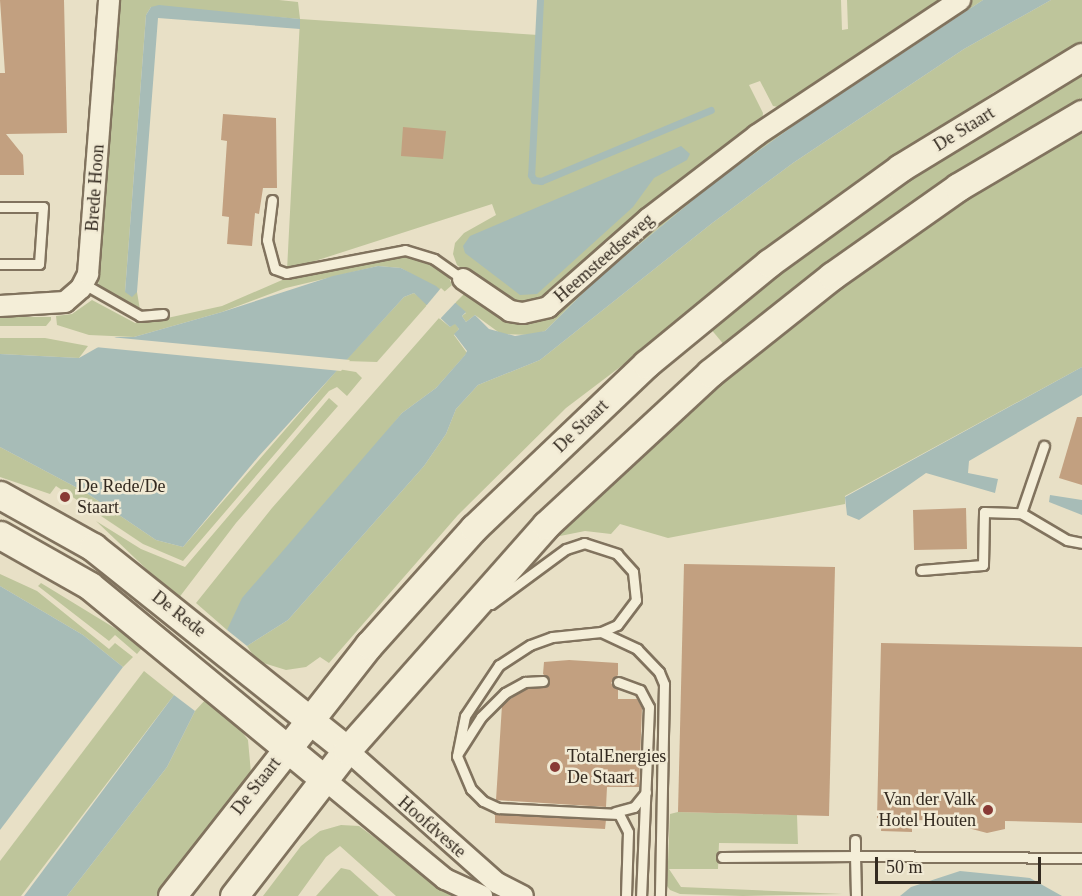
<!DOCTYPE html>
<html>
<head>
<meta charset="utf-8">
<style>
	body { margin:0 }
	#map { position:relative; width:1082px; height:896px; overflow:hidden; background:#e8e0c6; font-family:Georgia,serif }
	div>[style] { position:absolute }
	.green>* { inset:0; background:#bec59b }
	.water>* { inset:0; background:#a7bcb7 }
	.pier>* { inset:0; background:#e8e0c6 }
	.stream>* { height:7px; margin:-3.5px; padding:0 3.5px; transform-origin:3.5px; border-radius:3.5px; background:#a7bcb7 }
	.building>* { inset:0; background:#c2a080 }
	.roads { filter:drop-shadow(2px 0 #81735e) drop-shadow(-2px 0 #81735e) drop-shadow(0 2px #81735e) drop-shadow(0 -2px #81735e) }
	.service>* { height:9px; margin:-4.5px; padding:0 4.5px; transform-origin:4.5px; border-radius:4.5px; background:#f4eed8 }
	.minor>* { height:20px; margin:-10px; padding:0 10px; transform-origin:10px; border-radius:10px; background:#f4eed8 }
	.secondary>* { height:27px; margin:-13.5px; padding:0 13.5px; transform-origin:13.5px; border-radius:13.5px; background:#f4eed8 }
	.dots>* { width:16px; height:16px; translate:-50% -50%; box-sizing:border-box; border:3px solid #f1ead4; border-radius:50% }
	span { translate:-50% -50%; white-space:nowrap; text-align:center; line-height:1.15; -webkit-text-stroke:5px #f1ead4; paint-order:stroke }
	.street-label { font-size:18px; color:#332a20 }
	.poi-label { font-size:18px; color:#332a20 }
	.left { translate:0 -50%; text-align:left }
	.right { translate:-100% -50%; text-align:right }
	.scale { position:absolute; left:875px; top:857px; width:166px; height:27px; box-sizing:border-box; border:3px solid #332a20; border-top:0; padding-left:8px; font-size:18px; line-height:21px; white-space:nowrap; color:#332a20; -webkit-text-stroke:4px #f1ead4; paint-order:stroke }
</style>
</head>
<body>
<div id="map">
	<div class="green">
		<i style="clip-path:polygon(121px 0,279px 0,298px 2px,300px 19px,538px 35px,540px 0,841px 0,842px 30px,848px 29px,847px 0,946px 0,783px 108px,773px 106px,760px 81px,749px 85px,763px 113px,762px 123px,557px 289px,539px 301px,522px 304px,501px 297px,457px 265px,453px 254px,455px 243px,464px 233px,496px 215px,492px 204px,287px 270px,300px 19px,151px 7px,146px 15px,125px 292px,137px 292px,140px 310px,98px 287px)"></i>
		<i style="clip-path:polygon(970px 0,983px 0,800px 121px,716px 181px,595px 281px,545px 331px,532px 335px,501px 334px,475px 315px,466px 322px,462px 316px,466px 313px,454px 304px,466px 292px,508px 318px,583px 282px,722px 169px)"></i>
		<i style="clip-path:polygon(1051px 0,1082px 0,1082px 44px,994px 92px,896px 158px,566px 408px,458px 515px,329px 663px,320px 657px,306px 667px,286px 670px,257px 661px,247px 646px,288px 620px,424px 466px,446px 434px,456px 409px,478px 385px,540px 360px,711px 224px,793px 163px,964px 49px)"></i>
		<i style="clip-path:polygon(1082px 73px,1082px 101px,725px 346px,710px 328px,871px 205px)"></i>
		<i style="clip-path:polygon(1082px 129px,1082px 367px,845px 496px,845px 504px,668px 538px,620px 524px,611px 534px,585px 531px,555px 537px,728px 374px,825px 298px,968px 199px)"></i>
		<i style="clip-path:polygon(403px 255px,426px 261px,447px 273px,452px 285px,443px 293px,401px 268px,378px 266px,286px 288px,222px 312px,134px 337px,89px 335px,57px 325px,56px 316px,72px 314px,92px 300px,135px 323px,158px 320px,222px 306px,289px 277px)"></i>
		<i style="clip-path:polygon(414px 293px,428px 304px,377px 362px,345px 361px,404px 297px)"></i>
		<i style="clip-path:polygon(0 317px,51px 317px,51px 320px,46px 326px,0 326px)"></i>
		<i style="clip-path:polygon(439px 318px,450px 327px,455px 323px,459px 329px,454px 335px,467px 353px,436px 388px,402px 413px,227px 630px,196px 603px,272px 508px)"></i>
		<i style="clip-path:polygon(0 338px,45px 338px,88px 346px,79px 358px,0 354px)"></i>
		<i style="clip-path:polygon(338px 369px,356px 372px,362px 378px,347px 396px,337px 387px,329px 391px,183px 561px,143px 544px,56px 486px,50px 494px,0 477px,0 447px,85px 492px,156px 540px,183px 547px)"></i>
		<i style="clip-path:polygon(329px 398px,338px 406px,236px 523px,178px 599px,96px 521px,141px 549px,185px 567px)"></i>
		<i style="clip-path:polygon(0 574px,37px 591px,109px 649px,115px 643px,133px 657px,123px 667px,83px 635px,0 586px)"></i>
		<i style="clip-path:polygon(41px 583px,126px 635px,142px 648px,137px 654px,115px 635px,109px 641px,38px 586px)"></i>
		<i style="clip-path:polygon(144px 671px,174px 695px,21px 896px,0 896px,0 861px)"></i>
		<i style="clip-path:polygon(207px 698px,237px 725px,248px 740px,251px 773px,164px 896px,67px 896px,167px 767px,195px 711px)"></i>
		<i style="clip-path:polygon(678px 812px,797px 815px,798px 844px,719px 843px,718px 869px,669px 869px,681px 887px,843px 894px,743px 896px,680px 894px,670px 890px,667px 886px,670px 814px)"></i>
		<i style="clip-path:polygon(341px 825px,359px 826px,453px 896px,396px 896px,340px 846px,326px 857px,298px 896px,263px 896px,301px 846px,320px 831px)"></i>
		<i style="clip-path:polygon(341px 868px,350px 870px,379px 896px,316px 896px)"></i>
	</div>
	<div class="water">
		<i style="clip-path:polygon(983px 0,1051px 0,964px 49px,793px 163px,711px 224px,540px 360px,478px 385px,456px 409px,446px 434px,424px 466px,288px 620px,247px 646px,227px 630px,242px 598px,402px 413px,436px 388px,465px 355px,467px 351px,454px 334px,459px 329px,455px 324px,450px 327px,414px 293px,404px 297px,259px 456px,183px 547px,156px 540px,85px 492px,0 447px,0 354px,79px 358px,116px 337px,134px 337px,222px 312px,333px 276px,378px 266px,401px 268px,436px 286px,466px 312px,462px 316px,466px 322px,475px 315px,489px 329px,515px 336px,545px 331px,595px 281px,716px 181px,800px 121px)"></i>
		<i style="clip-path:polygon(159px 5px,300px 19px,300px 29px,158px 18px,137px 292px,132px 297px,125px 292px,146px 15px,151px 7px)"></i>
		<i style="clip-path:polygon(681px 146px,690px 154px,687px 160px,654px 178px,633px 207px,537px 294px,520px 295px,465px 253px,463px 246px,470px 236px)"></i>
		<i style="clip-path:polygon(1082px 367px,1082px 395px,969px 461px,968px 473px,998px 479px,995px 493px,926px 473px,859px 520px,847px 515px,845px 497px)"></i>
		<i style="clip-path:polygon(1050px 495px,1082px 500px,1082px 515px,1049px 502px)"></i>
		<i style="clip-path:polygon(0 586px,83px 635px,123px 667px,0 830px)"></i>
		<i style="clip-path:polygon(174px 695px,195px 711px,167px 767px,67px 896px,24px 896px)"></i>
		<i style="clip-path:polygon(960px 871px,1030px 878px,1062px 896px,900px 896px,911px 887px)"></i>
	</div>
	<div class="pier">
		<i style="clip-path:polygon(441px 288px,456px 302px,440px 319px,426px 306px)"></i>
		<i style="clip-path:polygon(110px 337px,350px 360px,341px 371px,95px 347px)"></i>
	</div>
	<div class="stream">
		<i style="left:540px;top:0;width:175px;rotate:92.9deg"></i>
		<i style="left:531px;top:175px;width:6px;rotate:59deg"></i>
		<i style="left:534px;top:180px;width:7px;rotate:8deg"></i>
		<i style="left:541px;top:181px;width:184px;rotate:-22.7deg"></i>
	</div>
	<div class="building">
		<i style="clip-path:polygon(0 0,64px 0,67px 133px,6px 134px,23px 155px,24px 175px,0 175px,0 73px,5px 73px)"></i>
		<i style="clip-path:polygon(223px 114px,276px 118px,277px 188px,263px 188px,259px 214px,255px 213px,252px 246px,227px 244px,229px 217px,222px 216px,227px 141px,221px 140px)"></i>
		<i style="clip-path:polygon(403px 127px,446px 131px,443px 159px,401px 156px)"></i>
		<i style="clip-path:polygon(1077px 417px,1082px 417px,1082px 485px,1059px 478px)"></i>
		<i style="clip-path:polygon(966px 508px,967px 549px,914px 550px,913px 510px)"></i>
		<i style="clip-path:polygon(684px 564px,835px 567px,829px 816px,678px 812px)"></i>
		<i style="clip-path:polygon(881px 643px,1082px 647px,1082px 823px,1005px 821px,1005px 829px,987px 833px,968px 828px,968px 821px,912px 820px,912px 832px,881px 831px,882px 819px,877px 818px)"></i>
		<i style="clip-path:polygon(569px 660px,618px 663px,618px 675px,611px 683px,618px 689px,618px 699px,637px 699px,642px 708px,639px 787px,607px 787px,606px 807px,496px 800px,502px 705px,525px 689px,547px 686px,550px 680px,543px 674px,544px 662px)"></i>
		<i style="clip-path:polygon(495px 814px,606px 820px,605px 829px,495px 823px)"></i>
	</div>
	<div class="roads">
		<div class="service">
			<i style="left:272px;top:200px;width:40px;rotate:97.1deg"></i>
			<i style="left:267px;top:240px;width:30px;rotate:75deg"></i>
			<i style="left:275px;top:269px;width:12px;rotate:20deg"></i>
			<i style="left:286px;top:273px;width:121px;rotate:-10.9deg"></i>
			<i style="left:405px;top:250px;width:30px;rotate:17deg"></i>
			<i style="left:434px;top:259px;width:35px;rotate:35deg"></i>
			<i style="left:0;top:207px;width:43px"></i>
			<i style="left:43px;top:207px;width:57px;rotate:94deg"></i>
			<i style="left:39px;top:264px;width:39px;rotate:180deg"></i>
			<i style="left:84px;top:284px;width:64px;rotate:29.7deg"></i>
			<i style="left:140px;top:316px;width:23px;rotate:-5deg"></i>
			<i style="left:1021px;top:513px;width:71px;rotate:-71.1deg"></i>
			<i style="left:921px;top:570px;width:62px;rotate:-4.6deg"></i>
			<i style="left:983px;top:565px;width:53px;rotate:-88.9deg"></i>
			<i style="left:984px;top:512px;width:37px;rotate:2deg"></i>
			<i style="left:1021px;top:513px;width:53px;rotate:30.4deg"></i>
			<i style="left:1067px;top:540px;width:15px;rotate:11deg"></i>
			<i style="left:491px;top:604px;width:93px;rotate:-36.3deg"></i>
			<i style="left:566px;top:549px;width:19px;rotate:-18deg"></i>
			<i style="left:584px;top:543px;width:35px;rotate:18deg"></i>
			<i style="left:617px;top:554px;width:24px;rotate:48deg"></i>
			<i style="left:633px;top:572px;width:28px;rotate:84deg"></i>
			<i style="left:636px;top:600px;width:31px;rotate:127deg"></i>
			<i style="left:617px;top:625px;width:17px;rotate:156deg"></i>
			<i style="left:601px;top:632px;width:49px;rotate:174.2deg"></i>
			<i style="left:552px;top:637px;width:23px;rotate:160deg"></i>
			<i style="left:530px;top:645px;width:37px;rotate:147deg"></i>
			<i style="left:499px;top:665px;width:61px;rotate:123.7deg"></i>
			<i style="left:465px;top:716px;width:41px;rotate:101.3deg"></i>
			<i style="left:457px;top:756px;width:36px;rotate:67deg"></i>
			<i style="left:471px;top:789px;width:17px;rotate:45deg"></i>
			<i style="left:483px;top:801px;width:17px;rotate:25deg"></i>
			<i style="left:498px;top:808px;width:121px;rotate:2.8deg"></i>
			<i style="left:619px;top:814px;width:20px;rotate:63deg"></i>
			<i style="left:628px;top:832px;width:64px;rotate:91.8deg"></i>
			<i style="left:601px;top:632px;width:40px;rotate:25deg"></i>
			<i style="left:637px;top:649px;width:32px;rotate:46deg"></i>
			<i style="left:659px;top:672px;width:13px;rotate:67deg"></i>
			<i style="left:664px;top:684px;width:212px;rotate:91.1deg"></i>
			<i style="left:618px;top:682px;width:23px;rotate:20deg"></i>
			<i style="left:640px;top:690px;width:19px;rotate:62deg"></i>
			<i style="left:649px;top:707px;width:189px;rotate:92.4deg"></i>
			<i style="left:458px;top:753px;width:43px;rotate:-57.4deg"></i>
			<i style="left:481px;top:717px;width:34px;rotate:-45deg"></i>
			<i style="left:505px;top:693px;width:23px;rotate:-29deg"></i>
			<i style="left:525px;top:682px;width:18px;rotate:-3deg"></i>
			<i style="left:615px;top:812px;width:20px;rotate:-15deg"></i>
			<i style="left:634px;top:807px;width:19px;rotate:-51deg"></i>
			<i style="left:722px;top:857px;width:133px;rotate:-0.4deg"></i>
			<i style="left:855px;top:856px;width:16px;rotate:-90deg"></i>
			<i style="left:856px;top:896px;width:40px;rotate:-91.4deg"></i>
			<i style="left:855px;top:856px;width:227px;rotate:0.5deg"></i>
		</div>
		<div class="minor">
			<i style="left:463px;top:279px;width:57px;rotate:34.2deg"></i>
			<i style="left:510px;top:311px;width:13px;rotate:9deg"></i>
			<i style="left:523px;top:313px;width:26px;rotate:-13deg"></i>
			<i style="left:548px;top:307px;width:135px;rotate:-41.4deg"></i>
			<i style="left:649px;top:218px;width:136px;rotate:-37.5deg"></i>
			<i style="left:757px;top:135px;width:244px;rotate:-33.6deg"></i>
			<i style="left:0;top:306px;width:65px;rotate:-3.5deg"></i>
			<i style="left:65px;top:302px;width:21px;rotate:-41deg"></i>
			<i style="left:81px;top:288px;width:16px;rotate:-63deg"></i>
			<i style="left:88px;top:274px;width:275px;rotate:-85.6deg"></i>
			<i style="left:347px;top:750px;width:200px;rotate:41.6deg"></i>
			<i style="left:497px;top:883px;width:29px;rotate:27deg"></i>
			<i style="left:324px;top:779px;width:157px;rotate:39.6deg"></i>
			<i style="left:445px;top:879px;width:41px;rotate:24.7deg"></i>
		</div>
		<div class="secondary">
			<i style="left:0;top:495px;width:107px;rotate:29.2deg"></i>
			<i style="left:93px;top:547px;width:325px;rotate:38.6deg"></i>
			<i style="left:0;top:535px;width:103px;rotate:29.5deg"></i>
			<i style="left:90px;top:586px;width:303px;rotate:39.5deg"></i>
			<i style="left:172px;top:896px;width:319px;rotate:-51.9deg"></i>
			<i style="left:369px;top:645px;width:157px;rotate:-48.1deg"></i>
			<i style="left:474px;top:528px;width:238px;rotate:-43.6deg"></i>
			<i style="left:646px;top:364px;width:159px;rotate:-39.4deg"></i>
			<i style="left:769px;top:263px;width:162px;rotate:-35.9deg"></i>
			<i style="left:900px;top:168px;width:213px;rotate:-31.4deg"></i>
			<i style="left:234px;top:896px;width:185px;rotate:-52.3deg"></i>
			<i style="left:347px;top:750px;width:300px;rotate:-48.5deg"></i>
			<i style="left:546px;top:525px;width:224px;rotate:-42.8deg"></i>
			<i style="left:710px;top:373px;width:156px;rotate:-38.5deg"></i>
			<i style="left:832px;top:276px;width:154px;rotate:-35.2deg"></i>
			<i style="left:958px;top:187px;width:144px;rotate:-30.5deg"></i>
		</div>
	</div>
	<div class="dots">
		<i style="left:65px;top:497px;background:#893a35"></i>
		<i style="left:555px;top:767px;background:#893a35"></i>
		<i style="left:988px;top:810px;background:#893a35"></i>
	</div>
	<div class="street-label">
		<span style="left:964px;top:129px;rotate:-32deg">De Staart</span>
		<span style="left:95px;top:188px;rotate:-86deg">Brede Hoon</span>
		<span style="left:604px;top:258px;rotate:-41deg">Heemsteedseweg</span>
		<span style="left:581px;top:426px;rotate:-44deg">De Staart</span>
		<span style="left:179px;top:614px;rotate:38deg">De Rede</span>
		<span style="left:256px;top:786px;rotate:-52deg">De Staart</span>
		<span style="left:432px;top:827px;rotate:41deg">Hoofdveste</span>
	</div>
	<div class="poi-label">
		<span class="left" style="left:77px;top:497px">De Rede/De<br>Staart</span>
		<span class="left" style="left:567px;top:767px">TotalEnergies<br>De Staart</span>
		<span class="right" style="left:976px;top:810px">Van der Valk<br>Hotel Houten</span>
	</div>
	<div class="scale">50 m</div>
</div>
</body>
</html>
